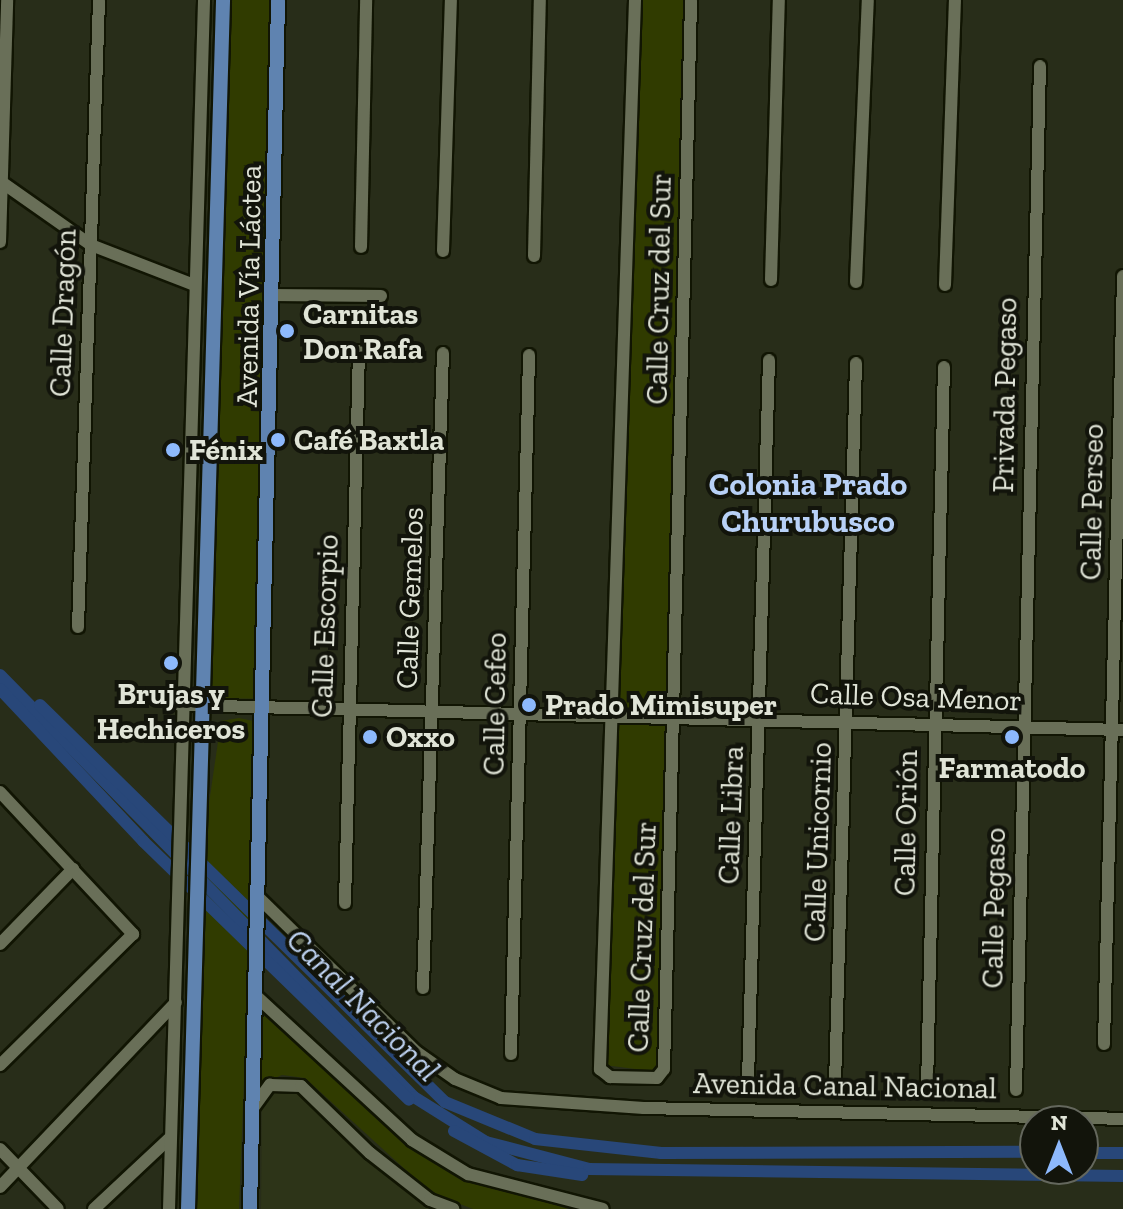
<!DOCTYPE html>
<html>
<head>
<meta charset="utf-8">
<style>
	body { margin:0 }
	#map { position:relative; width:1123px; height:1209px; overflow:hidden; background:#282d19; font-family:"Zilla Slab",serif }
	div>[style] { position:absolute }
	.built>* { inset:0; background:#2d3418 }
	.green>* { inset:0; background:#303b00 }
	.canal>* { height:12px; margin:-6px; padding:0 6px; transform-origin:6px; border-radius:6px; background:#284779 }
	.roads { filter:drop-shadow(2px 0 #111503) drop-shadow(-2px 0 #111503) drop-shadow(0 2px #111503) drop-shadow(0 -2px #111503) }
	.minor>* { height:12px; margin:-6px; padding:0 6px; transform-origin:6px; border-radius:6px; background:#696f58 }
	.major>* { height:14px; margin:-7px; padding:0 7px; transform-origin:7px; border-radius:7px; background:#5f83b0 }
	.dots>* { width:22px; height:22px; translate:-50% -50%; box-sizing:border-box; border:4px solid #12140b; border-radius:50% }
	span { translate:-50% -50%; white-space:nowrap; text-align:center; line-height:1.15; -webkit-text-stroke:8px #12140b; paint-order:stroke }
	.street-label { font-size:30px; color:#e0e4d7 }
	.poi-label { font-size:30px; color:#e0e4d7; font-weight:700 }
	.left { translate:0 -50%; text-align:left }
	.neighbourhood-label { font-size:32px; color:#b8d1f7; font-weight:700 }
	.water-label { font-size:32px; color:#bdd1f0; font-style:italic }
	.north { position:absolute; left:1019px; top:1105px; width:80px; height:80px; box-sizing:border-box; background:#12140b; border:2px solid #64675d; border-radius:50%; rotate:0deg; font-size:22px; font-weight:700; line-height:32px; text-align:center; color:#e0e4d7 }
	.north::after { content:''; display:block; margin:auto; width:28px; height:36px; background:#8db9fc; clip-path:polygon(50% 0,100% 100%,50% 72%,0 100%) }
</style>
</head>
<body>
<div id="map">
	<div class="built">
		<i style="clip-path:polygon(295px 1090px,356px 1150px,436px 1209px,261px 1209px,262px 1104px,272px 1091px)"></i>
	</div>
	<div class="green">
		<i style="clip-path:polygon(230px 0,275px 0,263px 699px,211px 698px)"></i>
		<i style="clip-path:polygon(639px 0,687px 0,660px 1067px,651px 1071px,604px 1065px)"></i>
		<i style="clip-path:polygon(239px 718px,258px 722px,239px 1209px,196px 1209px,208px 810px,221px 721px)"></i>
		<i style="clip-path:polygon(262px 1013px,390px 1129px,468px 1177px,568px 1209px,473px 1209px,431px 1193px,305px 1078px,282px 1075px,259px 1085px)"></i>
	</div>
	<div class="canal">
		<i style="left:0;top:675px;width:591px;rotate:45.55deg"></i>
		<i style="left:414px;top:1097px;width:85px;rotate:32deg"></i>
		<i style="left:486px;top:1142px;width:106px;rotate:14.7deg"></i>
		<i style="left:589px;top:1169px;width:534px;rotate:0.75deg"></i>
		<i style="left:0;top:689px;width:209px;rotate:46.7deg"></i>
		<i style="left:143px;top:841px;width:371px;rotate:44.2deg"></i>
		<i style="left:40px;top:705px;width:567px;rotate:44.43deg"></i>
		<i style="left:445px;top:1102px;width:97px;rotate:22.3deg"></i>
		<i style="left:535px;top:1139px;width:127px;rotate:6.3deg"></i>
		<i style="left:661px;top:1153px;width:374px;rotate:-0.2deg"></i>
		<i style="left:454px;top:1131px;width:72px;rotate:28.4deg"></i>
		<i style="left:517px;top:1165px;width:66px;rotate:8.7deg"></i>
		<i style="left:1083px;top:1153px;width:40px"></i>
	</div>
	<div class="roads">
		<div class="minor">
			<i style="left:635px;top:0;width:1070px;rotate:91.88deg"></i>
			<i style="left:600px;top:1069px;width:13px;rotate:39deg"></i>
			<i style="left:610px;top:1077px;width:47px;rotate:1.2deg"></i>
			<i style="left:657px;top:1078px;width:11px;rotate:-52deg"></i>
			<i style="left:664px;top:1069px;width:1069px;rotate:-88.55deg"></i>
			<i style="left:0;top:181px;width:111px;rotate:35.1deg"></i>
			<i style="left:91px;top:245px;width:110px;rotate:21.2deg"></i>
			<i style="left:0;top:242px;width:242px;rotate:-88.3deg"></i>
			<i style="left:361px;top:247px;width:247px;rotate:-88.8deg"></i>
			<i style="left:443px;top:251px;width:251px;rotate:-88.2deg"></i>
			<i style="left:534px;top:256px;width:256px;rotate:-88.7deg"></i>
			<i style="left:771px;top:280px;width:280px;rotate:-88.4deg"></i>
			<i style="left:856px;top:282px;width:282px;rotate:-87.6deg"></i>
			<i style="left:945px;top:285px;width:285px;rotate:-88deg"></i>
			<i style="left:276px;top:295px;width:105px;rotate:0.5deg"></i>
			<i style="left:78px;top:627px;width:627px;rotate:-88.08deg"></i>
			<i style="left:180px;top:705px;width:943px;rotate:1.52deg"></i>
			<i style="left:0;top:792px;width:195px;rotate:46.9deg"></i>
			<i style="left:133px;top:934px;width:187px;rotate:135.4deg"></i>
			<i style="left:258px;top:897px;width:220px;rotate:44.4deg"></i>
			<i style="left:415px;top:1051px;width:49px;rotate:35deg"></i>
			<i style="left:455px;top:1079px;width:50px;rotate:22.4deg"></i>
			<i style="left:501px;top:1098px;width:143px;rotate:4deg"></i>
			<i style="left:644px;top:1108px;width:479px;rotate:1.3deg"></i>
			<i style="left:345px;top:903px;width:552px;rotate:-88.55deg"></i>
			<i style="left:0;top:944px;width:105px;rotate:-45.8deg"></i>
			<i style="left:423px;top:988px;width:635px;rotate:-88.2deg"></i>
			<i style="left:255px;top:995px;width:214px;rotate:42.7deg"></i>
			<i style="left:412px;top:1140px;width:66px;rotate:31.3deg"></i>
			<i style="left:468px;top:1174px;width:139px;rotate:14.5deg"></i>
			<i style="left:1104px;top:1044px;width:768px;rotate:-88.58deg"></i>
			<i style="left:511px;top:1054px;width:699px;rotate:-88.52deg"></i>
			<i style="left:748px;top:1080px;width:720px;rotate:-88.33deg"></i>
			<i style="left:835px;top:1084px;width:721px;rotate:-88.33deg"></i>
			<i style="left:927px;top:1087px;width:720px;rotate:-88.65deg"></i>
			<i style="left:1016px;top:1090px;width:1024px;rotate:-88.66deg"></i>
			<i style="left:253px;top:1108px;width:29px;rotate:-54deg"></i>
			<i style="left:270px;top:1085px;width:31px;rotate:2deg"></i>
			<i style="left:301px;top:1086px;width:96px;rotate:44.2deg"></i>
			<i style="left:370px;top:1153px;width:76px;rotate:38.1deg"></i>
			<i style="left:430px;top:1200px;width:25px;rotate:21deg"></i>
			<i style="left:0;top:1149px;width:83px;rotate:46deg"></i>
			<i style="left:0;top:1187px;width:255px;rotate:-46.4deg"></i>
			<i style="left:94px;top:1209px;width:104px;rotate:-43.1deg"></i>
			<i style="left:169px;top:1209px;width:1210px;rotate:-88.34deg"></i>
		</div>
		<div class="major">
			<i style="left:188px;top:1209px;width:1210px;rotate:-88.34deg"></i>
			<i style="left:250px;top:1209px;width:1209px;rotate:-88.67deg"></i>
		</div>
	</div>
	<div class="dots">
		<i style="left:287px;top:331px;background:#8db9fc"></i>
		<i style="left:278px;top:440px;background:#8db9fc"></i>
		<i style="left:173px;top:450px;background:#8db9fc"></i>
		<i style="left:171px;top:663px;background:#8db9fc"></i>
		<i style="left:529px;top:705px;background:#8db9fc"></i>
		<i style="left:370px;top:737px;background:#8db9fc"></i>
		<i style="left:1012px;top:737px;background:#8db9fc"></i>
	</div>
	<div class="street-label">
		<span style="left:249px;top:286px;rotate:-89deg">Avenida Vía Láctea</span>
		<span style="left:659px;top:289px;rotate:-89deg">Calle Cruz del Sur</span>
		<span style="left:63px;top:313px;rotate:-88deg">Calle Dragón</span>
		<span style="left:1005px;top:395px;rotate:-89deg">Privada Pegaso</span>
		<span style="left:1092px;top:502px;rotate:-89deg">Calle Perseo</span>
		<span style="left:410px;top:598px;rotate:-88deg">Calle Gemelos</span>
		<span style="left:325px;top:626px;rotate:-88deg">Calle Escorpio</span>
		<span style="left:916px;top:697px;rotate:2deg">Calle Osa Menor</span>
		<span style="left:495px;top:704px;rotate:-89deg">Calle Cefeo</span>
		<span style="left:731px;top:815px;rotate:-88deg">Calle Libra</span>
		<span style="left:906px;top:823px;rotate:-89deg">Calle Orión</span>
		<span style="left:818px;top:842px;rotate:-88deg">Calle Unicornio</span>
		<span style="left:994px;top:908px;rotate:-89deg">Calle Pegaso</span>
		<span style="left:642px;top:937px;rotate:-88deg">Calle Cruz del Sur</span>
		<span style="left:845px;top:1086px;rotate:1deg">Avenida Canal Nacional</span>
	</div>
	<div class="poi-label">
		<span class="left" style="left:303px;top:331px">Carnitas<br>Don Rafa</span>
		<span class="left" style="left:294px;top:440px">Café Baxtla</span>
		<span class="left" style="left:189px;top:450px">Fénix</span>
		<span style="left:171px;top:711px">Brujas y<br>Hechiceros</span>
		<span class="left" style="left:545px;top:705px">Prado Mimisuper</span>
		<span class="left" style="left:386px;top:737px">Oxxo</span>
		<span style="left:1012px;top:768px">Farmatodo</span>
	</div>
	<div class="neighbourhood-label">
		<span style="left:808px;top:503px">Colonia Prado<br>Churubusco</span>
	</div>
	<div class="water-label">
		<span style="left:363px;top:1005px;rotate:45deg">Canal Nacional</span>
	</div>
	<div class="north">N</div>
</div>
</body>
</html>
